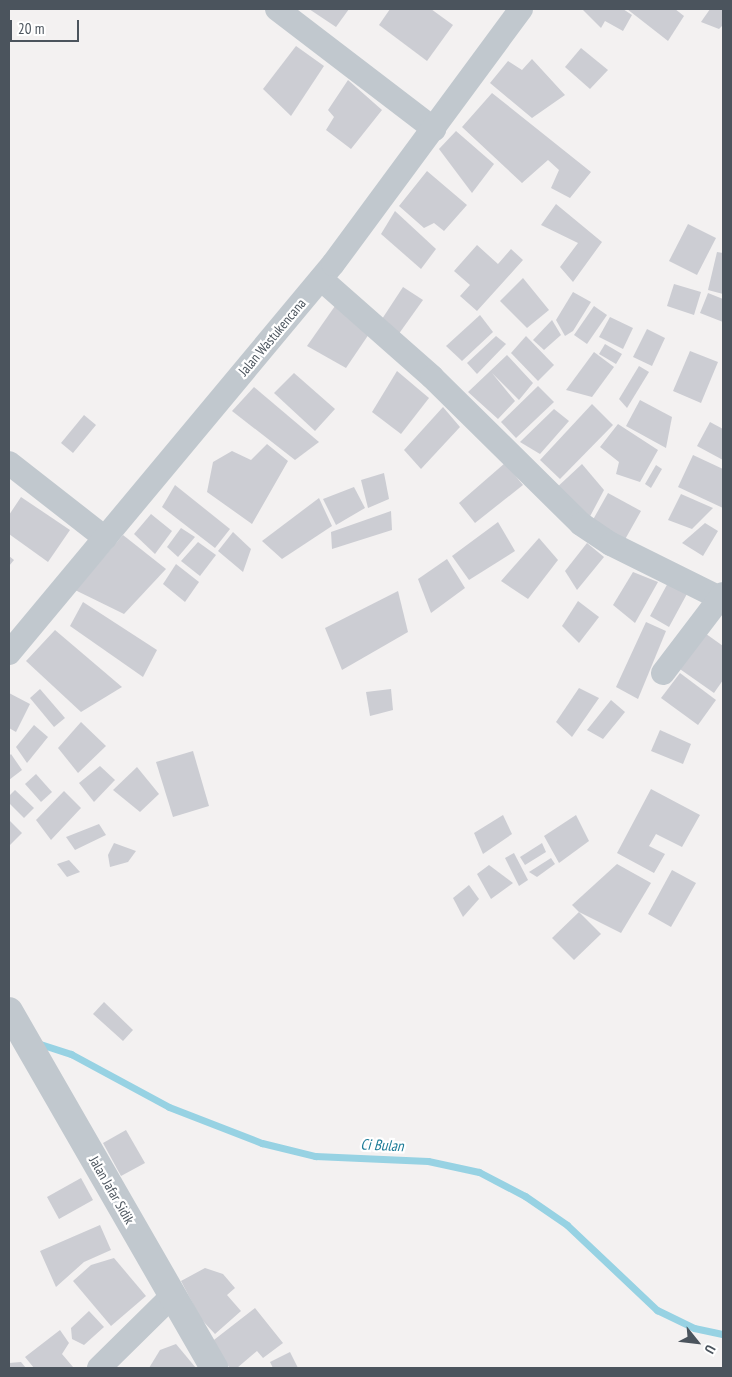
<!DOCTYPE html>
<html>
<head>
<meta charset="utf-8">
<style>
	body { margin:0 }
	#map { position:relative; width:732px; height:1377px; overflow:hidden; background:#f3f1f1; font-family:"PT Sans Narrow",sans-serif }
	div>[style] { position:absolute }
	.stream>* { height:7px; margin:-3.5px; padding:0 3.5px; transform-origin:3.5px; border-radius:3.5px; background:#97d2e3 }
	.building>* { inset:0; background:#cccdd3 }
	.minor>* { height:24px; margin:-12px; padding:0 12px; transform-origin:12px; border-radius:12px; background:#c1c8ce }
	.tertiary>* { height:28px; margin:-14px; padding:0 14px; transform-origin:14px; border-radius:14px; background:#c1c8ce }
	span { translate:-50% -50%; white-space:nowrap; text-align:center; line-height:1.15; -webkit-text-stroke:4.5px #fff; paint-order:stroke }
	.street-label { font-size:14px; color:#4b545d }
	.water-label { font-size:15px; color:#1c7b97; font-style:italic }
	.frame { position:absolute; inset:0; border:10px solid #4b545d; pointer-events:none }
	.north { position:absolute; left:672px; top:1317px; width:50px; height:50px; -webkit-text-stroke:4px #fff; paint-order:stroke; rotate:119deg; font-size:14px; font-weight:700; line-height:20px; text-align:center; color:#4b545d }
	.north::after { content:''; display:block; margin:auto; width:18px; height:22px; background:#4b545d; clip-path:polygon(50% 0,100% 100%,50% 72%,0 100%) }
	.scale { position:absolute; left:10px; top:20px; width:69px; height:22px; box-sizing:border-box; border:2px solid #4b545d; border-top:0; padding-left:6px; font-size:15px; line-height:18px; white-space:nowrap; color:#4b545d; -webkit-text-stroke:4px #fff; paint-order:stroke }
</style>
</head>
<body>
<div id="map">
	<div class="stream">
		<i style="left:37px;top:1043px;width:36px;rotate:18deg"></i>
		<i style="left:71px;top:1054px;width:111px;rotate:28.4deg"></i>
		<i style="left:169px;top:1107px;width:100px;rotate:21.2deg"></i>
		<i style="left:262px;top:1143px;width:55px;rotate:13.8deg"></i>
		<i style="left:315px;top:1156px;width:113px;rotate:2.5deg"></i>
		<i style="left:428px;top:1161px;width:52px;rotate:12.2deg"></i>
		<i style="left:479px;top:1172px;width:52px;rotate:27.6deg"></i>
		<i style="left:525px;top:1196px;width:51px;rotate:34.6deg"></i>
		<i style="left:567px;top:1225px;width:124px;rotate:43.4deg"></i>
		<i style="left:657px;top:1310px;width:41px;rotate:25.9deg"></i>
		<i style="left:694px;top:1328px;width:30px;rotate:12deg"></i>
	</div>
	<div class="building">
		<i style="clip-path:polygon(309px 9px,349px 9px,336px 27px)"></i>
		<i style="clip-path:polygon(390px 9px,431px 9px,453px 25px,427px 61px,379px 25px)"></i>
		<i style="clip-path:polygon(582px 9px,623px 9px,632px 15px,623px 31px,605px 21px,601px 28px)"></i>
		<i style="clip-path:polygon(627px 9px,675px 9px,684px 16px,668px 41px)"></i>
		<i style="clip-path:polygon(710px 9px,723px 9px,723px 25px,719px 29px,701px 22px)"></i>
		<i style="clip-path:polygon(296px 46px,324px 66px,291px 116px,263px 89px)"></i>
		<i style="clip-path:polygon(581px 48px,608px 70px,590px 89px,565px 67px)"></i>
		<i style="clip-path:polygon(532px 59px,565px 95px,532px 118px,490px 83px,508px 61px,522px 70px)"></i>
		<i style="clip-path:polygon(348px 80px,382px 110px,351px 149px,326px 130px,334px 117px,328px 110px)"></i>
		<i style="clip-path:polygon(492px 93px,591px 172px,570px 198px,551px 188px,559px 170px,548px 160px,522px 183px,462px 127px)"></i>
		<i style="clip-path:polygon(456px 131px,494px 164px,472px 193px,439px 149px)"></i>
		<i style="clip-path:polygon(427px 171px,467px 205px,444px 231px,434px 223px,424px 228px,399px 206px)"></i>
		<i style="clip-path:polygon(556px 204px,602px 242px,573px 282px,560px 267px,578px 243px,541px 225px)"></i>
		<i style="clip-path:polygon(395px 211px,436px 249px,421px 269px,381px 234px)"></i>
		<i style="clip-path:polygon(688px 224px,716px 238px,697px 275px,669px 261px)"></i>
		<i style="clip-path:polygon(477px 245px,498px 264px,511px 249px,523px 260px,477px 311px,460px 296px,470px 285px,454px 271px)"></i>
		<i style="clip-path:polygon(717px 252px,723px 253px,723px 294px,708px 290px)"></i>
		<i style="clip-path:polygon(523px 278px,549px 310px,527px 328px,500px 301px)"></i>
		<i style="clip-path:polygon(674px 284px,701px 292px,694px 315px,667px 306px)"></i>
		<i style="clip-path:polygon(403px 287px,423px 300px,398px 335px,382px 319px)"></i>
		<i style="clip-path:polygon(573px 292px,591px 302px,573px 331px,565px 336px,556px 320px)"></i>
		<i style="clip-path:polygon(708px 293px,723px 299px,723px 322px,700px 313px)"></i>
		<i style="clip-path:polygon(335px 306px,371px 331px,346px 368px,307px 346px)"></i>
		<i style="clip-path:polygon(594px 306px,607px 315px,587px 344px,574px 335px)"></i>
		<i style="clip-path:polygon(480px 315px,493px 332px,462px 361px,446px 346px)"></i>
		<i style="clip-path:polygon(610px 317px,633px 328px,623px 349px,599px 337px)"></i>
		<i style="clip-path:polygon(552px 320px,561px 335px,544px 350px,533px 340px)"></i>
		<i style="clip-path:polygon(647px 329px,665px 338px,652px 366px,633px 357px)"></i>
		<i style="clip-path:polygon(496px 336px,506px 344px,477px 374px,467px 363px)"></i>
		<i style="clip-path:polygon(526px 336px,554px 365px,538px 381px,511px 353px)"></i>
		<i style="clip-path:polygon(605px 344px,622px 354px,616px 364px,599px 354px)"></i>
		<i style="clip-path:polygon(690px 351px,718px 362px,701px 403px,673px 391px)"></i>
		<i style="clip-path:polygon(594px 352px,614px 367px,592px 397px,566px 390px)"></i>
		<i style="clip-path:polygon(507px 355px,533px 383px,519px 400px,492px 373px,515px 401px,498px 419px,468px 392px)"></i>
		<i style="clip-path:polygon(639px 366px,649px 372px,627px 408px,619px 399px)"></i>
		<i style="clip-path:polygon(397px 371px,429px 398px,401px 434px,372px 412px)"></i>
		<i style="clip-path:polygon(294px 373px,335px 409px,315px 431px,274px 393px)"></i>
		<i style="clip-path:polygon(538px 386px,554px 402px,516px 438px,501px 422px)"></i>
		<i style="clip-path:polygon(254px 387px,319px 442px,295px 460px,232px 411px)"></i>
		<i style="clip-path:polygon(640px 400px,672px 417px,666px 448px,626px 426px)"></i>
		<i style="clip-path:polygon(592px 404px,613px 425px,560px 479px,540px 460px)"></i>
		<i style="clip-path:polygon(443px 407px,460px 427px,421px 469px,404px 450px)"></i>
		<i style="clip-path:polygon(554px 409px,569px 421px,540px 454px,520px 442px)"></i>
		<i style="clip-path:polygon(84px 415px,96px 425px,73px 453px,61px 443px)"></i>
		<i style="clip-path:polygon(710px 422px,723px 429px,723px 460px,697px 446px)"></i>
		<i style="clip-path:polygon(618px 424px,658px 450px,640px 482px,616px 474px,619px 462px,600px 447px)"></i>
		<i style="clip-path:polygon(267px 444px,288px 461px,252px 524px,207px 492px,213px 462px,232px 451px,251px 460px)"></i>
		<i style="clip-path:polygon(693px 455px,723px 469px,723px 508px,678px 487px)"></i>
		<i style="clip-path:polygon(505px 463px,523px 485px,475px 523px,459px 503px)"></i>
		<i style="clip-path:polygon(582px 464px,604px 490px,587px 522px,553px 491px)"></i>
		<i style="clip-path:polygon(656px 465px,662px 469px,651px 488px,645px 484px)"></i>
		<i style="clip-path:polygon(384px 473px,389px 499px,368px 508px,361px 480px)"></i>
		<i style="clip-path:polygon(175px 485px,230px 529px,215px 548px,162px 507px)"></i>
		<i style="clip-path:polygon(354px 487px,365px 508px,336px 525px,323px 499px)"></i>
		<i style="clip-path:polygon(608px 493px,641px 511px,623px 543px,590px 525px)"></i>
		<i style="clip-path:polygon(681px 494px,713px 508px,692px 529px,668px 520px)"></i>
		<i style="clip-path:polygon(21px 497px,70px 530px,48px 562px,9px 534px,9px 515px)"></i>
		<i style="clip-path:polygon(319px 498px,332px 526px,282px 559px,262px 541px)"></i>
		<i style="clip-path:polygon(391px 511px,392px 530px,332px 549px,331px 532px)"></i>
		<i style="clip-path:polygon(151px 514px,172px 531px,155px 554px,134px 534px)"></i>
		<i style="clip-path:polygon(498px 522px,515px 551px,469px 580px,452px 556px)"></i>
		<i style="clip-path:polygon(705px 523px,718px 531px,703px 556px,682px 543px)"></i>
		<i style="clip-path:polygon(181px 528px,195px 537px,178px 557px,167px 547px)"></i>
		<i style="clip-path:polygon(233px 532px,251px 549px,243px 572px,218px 551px)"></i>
		<i style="clip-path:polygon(123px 535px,166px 569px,124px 614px,75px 590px)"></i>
		<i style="clip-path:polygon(539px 538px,558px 560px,528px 599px,501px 581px)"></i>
		<i style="clip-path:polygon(198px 542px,216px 555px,200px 576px,181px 561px)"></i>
		<i style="clip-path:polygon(587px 543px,604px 557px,577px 590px,565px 571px)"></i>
		<i style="clip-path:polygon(9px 556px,14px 560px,9px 566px)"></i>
		<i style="clip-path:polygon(447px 559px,465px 588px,431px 613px,418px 579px)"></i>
		<i style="clip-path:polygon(176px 564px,199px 582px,185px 602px,163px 584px)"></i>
		<i style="clip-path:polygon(633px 572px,658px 582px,635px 623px,613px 605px)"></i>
		<i style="clip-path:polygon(669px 581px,688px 592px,669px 627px,650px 616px)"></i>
		<i style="clip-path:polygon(398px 591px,408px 632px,342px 670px,325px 628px)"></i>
		<i style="clip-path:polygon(578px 601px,599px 617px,579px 643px,562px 626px)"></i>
		<i style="clip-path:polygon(83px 602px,157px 650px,143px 677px,70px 626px)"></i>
		<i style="clip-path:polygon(646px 622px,666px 631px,638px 699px,616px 687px)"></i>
		<i style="clip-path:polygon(55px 630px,122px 687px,81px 712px,26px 661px)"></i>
		<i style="clip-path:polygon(702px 631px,723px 646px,723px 680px,714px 693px,677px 667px)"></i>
		<i style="clip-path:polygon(680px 673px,716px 700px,698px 725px,661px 698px)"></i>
		<i style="clip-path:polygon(579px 688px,599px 698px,572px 737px,556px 722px)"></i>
		<i style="clip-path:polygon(40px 689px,65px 718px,54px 727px,30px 698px)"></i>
		<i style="clip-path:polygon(391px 689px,393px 710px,370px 716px,366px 692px)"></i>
		<i style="clip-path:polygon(9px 693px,30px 704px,16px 732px,9px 728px)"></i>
		<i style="clip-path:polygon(611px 700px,625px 712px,603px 739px,587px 730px)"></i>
		<i style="clip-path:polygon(81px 722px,106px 746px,78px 773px,58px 748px)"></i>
		<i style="clip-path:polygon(34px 725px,48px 737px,27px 763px,16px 747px)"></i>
		<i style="clip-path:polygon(660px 730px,691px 744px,683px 764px,651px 751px)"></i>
		<i style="clip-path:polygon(193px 751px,209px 806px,173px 817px,156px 762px)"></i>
		<i style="clip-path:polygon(11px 754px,22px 770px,9px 780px,9px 756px)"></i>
		<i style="clip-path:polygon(100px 766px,115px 780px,94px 802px,79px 783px)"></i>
		<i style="clip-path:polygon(137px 767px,159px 794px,140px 812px,113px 790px)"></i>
		<i style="clip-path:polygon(36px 774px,52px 792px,41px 802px,25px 784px)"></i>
		<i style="clip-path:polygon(651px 789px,700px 815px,682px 847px,656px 834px,649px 846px,665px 854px,654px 873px,617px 853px)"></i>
		<i style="clip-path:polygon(15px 790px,34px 808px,24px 818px,9px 803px,9px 796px)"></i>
		<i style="clip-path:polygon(64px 791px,81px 808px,51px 840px,36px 820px)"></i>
		<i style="clip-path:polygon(503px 815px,512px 834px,483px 854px,474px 833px)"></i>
		<i style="clip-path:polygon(576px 815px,589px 841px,559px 863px,544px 836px)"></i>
		<i style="clip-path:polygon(9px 820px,22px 833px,9px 846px)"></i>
		<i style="clip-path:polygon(99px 824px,106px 835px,75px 850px,66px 837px)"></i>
		<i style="clip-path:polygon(114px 843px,136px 851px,128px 862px,110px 867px,108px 855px)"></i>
		<i style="clip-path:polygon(542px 843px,546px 852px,525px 865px,520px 857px)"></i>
		<i style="clip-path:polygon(514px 853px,528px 880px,519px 886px,505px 858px)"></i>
		<i style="clip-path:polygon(551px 858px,555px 864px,537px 877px,529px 872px)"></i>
		<i style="clip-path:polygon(69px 860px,80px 872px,67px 877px,57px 864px)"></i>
		<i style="clip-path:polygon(617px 864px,651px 883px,621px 933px,579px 912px,572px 905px)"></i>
		<i style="clip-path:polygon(489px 865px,513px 883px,491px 899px,477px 874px)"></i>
		<i style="clip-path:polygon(672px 870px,696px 883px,671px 927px,648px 914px)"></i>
		<i style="clip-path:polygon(469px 885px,479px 899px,463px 917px,453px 898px)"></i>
		<i style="clip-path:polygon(579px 912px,601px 934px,574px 960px,552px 938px)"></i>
		<i style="clip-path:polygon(104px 1002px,133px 1030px,123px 1041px,93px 1014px)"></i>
		<i style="clip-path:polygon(126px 1130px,145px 1163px,121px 1176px,103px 1143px)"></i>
		<i style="clip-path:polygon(81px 1178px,93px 1200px,59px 1219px,47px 1197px)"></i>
		<i style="clip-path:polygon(100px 1225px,111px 1250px,84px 1262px,56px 1287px,40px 1251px)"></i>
		<i style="clip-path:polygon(114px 1258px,146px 1296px,111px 1326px,73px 1281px,91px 1265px)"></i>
		<i style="clip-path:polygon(205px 1268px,223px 1274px,235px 1288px,227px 1295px,241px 1311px,215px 1334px,201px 1319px,181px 1281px)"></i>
		<i style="clip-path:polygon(255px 1308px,283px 1343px,263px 1358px,257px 1351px,237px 1368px,230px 1368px,210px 1343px)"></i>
		<i style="clip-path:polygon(89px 1311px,104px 1327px,84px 1345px,72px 1339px,71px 1328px)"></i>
		<i style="clip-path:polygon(60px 1330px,69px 1343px,62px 1354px,73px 1367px,34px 1368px,25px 1357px)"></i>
		<i style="clip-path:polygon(176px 1344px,196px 1368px,149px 1368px,160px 1350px)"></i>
		<i style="clip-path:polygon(290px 1352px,298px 1368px,273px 1368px,270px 1362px)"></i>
		<i style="clip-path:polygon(21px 1362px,26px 1368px,9px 1368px,9px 1363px)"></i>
	</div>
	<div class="minor">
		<i style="left:277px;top:9px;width:198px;rotate:37.4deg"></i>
		<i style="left:321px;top:279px;width:148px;rotate:41.4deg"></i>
		<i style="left:432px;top:377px;width:209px;rotate:44.6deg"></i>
		<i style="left:581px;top:524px;width:36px;rotate:34deg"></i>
		<i style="left:611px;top:544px;width:122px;rotate:26.4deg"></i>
		<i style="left:9px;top:463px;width:122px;rotate:38deg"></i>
		<i style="left:9px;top:653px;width:506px;rotate:-50.21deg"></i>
		<i style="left:333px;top:264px;width:317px;rotate:-53.6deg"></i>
		<i style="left:663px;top:673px;width:99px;rotate:-52.8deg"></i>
		<i style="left:99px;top:1368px;width:103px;rotate:-44.6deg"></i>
	</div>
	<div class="tertiary">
		<i style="left:9px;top:1011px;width:412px;rotate:60.1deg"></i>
	</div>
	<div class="street-label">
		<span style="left:272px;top:337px;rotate:-50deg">Jalan Wastukencana</span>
		<span style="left:112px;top:1190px;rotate:60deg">Jalan Jafar Sidik</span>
	</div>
	<div class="water-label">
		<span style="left:382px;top:1145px;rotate:2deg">Ci Bulan</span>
	</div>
	<div class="frame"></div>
	<div class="north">U</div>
	<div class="scale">20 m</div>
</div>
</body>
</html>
